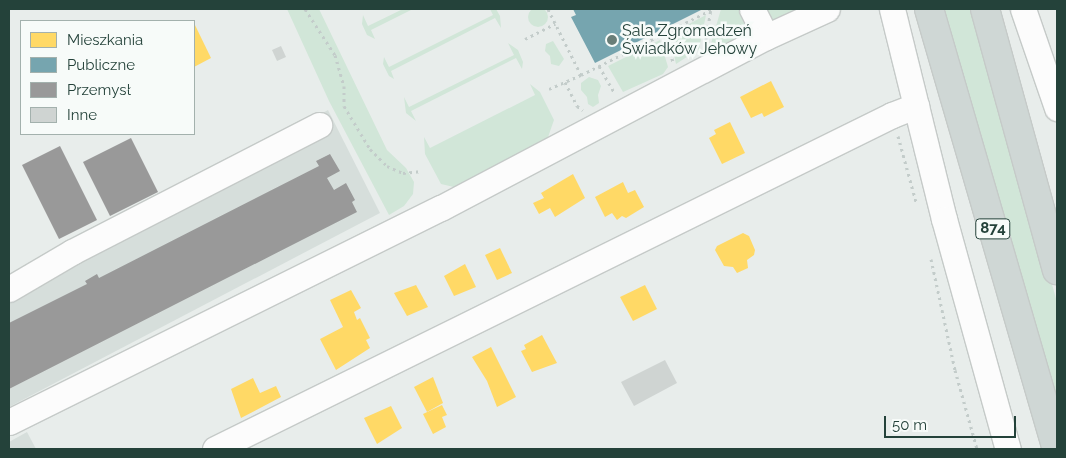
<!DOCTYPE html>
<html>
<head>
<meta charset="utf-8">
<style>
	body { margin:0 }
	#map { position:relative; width:1066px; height:458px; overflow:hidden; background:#e8edeb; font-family:Raleway,sans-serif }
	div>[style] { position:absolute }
	.built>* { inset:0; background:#d6dedb }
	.green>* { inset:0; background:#d1e6d8 }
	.round { border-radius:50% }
	.homes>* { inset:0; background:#ffd966 }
	.public>* { inset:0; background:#76a5af }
	.industry>* { inset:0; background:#999 }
	.building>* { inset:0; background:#cfd4d2 }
	.path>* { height:3px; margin-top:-1.5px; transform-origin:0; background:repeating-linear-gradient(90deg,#c3ccca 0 2.5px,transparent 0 6.5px) }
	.roads { filter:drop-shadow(1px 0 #c5cac8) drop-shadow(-1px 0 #c5cac8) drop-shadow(0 1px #c5cac8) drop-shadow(0 -1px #c5cac8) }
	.minor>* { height:25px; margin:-12.5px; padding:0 12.5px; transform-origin:12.5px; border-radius:12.5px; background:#fcfcfc }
	.major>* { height:28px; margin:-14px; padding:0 14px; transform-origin:14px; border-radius:14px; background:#cfd7d5 }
	.dots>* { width:14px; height:14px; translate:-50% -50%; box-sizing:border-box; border:2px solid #f7fbf9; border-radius:50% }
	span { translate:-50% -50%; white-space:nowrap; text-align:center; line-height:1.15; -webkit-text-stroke:5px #f7fbf9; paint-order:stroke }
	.shield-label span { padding:1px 4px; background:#f7fbf9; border:1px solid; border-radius:4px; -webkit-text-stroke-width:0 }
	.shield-label { font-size:15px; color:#24423a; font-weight:700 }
	.poi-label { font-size:16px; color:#24423a }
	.left { translate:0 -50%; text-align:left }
	.frame { position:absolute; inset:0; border:10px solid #24423a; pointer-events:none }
	.legend { position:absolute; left:20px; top:20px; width:175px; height:115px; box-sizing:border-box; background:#f7fbf9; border:1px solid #a3b1ad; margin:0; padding:6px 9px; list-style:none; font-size:15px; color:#24423a }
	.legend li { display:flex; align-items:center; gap:10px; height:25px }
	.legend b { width:25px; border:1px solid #a3b1ad }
	.scale { position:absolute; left:884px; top:416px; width:132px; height:22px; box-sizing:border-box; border:2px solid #24423a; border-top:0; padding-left:6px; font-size:15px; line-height:18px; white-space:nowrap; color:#24423a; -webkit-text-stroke:4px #f7fbf9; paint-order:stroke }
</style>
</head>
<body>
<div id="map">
	<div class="built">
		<i style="clip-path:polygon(328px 110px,380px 213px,9px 407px,9px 288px)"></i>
		<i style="clip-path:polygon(27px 432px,36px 449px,9px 449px,9px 442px)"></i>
	</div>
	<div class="green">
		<i class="round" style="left:528px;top:7px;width:20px;height:20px"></i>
		<i style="clip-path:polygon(287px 9px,319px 9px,387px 150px,406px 168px,414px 182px,413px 194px,404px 206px,389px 215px,329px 101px)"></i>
		<i style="clip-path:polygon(403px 9px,413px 9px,371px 30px,375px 39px,367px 35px,362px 24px,363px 15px,368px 26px)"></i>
		<i style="clip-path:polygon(490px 9px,496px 9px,500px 16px,501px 28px,495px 18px,391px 71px,394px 79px,389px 76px,383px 64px,384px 57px,389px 67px,493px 15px)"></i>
		<i style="clip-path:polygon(721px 9px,743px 9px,746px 31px,743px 39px,708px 54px)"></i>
		<i style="clip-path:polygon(761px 9px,806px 9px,777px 21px,763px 14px)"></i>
		<i style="clip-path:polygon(941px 9px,974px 9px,1057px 302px,1057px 405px)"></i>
		<i style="clip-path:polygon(706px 15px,699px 49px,676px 64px,674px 55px,678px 44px,670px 34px)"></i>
		<i style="clip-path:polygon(660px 40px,668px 67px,663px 74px,623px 92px,608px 66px)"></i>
		<i style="clip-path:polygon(553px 41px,564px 59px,559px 66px,551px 64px,550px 56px,545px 51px,546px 44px)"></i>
		<i style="clip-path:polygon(508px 43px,518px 50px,523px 62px,522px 69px,516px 58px,411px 111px,416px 121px,406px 113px,404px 97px,409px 107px,514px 55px)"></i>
		<i style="clip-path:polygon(589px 77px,598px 80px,601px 86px,598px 95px,599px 103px,593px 107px,588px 104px,587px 97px,581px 90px,581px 83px)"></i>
		<i style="clip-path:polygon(530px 84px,540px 92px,554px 120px,547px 140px,458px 188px,441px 184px,425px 154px,424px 137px,430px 148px,535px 95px)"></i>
	</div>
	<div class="homes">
		<i style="clip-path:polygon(194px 23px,211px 58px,194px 67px)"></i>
		<i style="clip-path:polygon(771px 81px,784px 107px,764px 117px,762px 113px,751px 118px,740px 97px)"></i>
		<i style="clip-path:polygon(730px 122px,745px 153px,722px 164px,709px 138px,716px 134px,714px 130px)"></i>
		<i style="clip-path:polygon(573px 174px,585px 198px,555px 217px,550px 208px,539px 214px,533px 203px,544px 198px,541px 193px)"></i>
		<i style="clip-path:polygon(623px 182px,628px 193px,635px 190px,644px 207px,626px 218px,622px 216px,617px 220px,612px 213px,605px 217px,595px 197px)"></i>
		<i style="clip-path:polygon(743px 233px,749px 236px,755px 250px,754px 255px,747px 260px,748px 268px,737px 273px,733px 267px,724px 266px,715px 250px,717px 246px)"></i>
		<i style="clip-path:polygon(500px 248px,512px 273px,497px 280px,485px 255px)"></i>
		<i style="clip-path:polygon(465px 264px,476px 287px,454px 296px,444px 276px)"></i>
		<i style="clip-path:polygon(416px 285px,428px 307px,407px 316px,394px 293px)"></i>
		<i style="clip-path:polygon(645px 285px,657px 309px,633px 321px,620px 297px)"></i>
		<i style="clip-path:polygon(351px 290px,361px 308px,354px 312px,357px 320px,360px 318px,370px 338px,366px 340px,370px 348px,336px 370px,320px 339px,343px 327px,330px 300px)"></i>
		<i style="clip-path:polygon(542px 335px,557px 363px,532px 372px,521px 351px,526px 349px,524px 345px)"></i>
		<i style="clip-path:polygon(491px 347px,516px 397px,497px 407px,487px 381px,472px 357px)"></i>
		<i style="clip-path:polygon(433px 377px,443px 403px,427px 412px,414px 387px)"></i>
		<i style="clip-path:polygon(253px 378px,260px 393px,276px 386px,281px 397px,241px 418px,231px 389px)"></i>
		<i style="clip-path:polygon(442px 405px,447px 415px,442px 417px,446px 427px,433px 434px,423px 414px)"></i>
		<i style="clip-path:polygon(391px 406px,402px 428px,377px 444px,364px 418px)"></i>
	</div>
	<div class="public">
		<i style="clip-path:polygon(573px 9px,703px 9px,595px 63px,571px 17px,576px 15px)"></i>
	</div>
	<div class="industry">
		<i style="clip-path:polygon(131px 138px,158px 192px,110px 216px,83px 162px)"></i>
		<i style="clip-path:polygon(60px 146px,97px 220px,59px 239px,22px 165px)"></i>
		<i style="clip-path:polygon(330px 154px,340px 171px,327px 178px,334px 190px,346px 183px,355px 200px,352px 202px,357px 212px,9px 389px,9px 323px,87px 284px,85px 281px,97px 274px,99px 278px,319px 166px,316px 161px)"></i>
	</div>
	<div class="building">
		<i style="clip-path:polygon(281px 46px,286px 57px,277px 61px,272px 50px)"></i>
		<i style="clip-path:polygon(665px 360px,677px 383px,634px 406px,621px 382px)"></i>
	</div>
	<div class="path">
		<i style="left:305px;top:9px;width:55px;rotate:56.9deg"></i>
		<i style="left:335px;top:55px;width:32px;rotate:74deg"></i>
		<i style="left:344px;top:86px;width:20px;rotate:90deg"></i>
		<i style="left:344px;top:106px;width:50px;rotate:58.8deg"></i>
		<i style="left:370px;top:149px;width:24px;rotate:45deg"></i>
		<i style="left:387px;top:166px;width:17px;rotate:24deg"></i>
		<i style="left:403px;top:173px;width:19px;rotate:-6deg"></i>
		<i style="left:548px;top:9px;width:74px;rotate:63.4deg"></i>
		<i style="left:581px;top:75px;width:148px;rotate:-26.6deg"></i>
		<i style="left:663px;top:34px;width:32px;rotate:70deg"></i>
		<i style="left:525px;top:39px;width:34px;rotate:-27deg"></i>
		<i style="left:705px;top:46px;width:36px;rotate:-81deg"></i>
		<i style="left:599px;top:66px;width:32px;rotate:60deg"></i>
		<i style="left:565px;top:82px;width:27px;rotate:63deg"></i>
		<i style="left:577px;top:106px;width:7px;rotate:34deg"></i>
		<i style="left:549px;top:89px;width:35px;rotate:-24deg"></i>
		<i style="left:898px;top:136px;width:68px;rotate:74.7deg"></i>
		<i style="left:931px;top:259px;width:114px;rotate:77.8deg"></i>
		<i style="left:955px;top:370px;width:82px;rotate:74.4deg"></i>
	</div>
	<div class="roads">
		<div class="minor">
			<i style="left:752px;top:9px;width:31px;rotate:63deg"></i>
			<i style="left:892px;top:9px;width:216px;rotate:76.1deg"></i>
			<i style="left:944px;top:219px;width:239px;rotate:74.5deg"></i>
			<i style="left:1023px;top:9px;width:105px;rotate:71deg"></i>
			<i style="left:9px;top:289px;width:73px;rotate:-30.4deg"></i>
			<i style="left:72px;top:252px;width:278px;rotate:-27.2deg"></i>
			<i style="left:9px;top:422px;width:482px;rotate:-26.4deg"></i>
			<i style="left:441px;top:208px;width:367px;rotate:-27.8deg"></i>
			<i style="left:766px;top:37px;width:67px;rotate:-24.7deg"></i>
			<i style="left:215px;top:449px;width:755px;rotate:-26.26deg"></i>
			<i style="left:892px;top:115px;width:26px;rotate:-21deg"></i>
		</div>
		<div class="major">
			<i style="left:929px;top:9px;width:458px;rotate:73.8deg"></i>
			<i style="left:985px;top:9px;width:271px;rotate:74.6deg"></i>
		</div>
	</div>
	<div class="dots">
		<i style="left:612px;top:40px;background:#697e78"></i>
	</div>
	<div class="shield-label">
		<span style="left:993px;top:229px">874</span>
	</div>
	<div class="poi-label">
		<span class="left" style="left:622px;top:40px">Sala Zgromadzeń<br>Świadków Jehowy</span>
	</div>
	<div class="frame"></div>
	<ul class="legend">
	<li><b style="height:14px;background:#ffd966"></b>Mieszkania</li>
	<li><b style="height:14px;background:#76a5af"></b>Publiczne</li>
	<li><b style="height:14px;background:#999"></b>Przemysł</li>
	<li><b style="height:14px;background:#cfd4d2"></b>Inne</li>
	</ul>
	<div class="scale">50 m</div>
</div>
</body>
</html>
